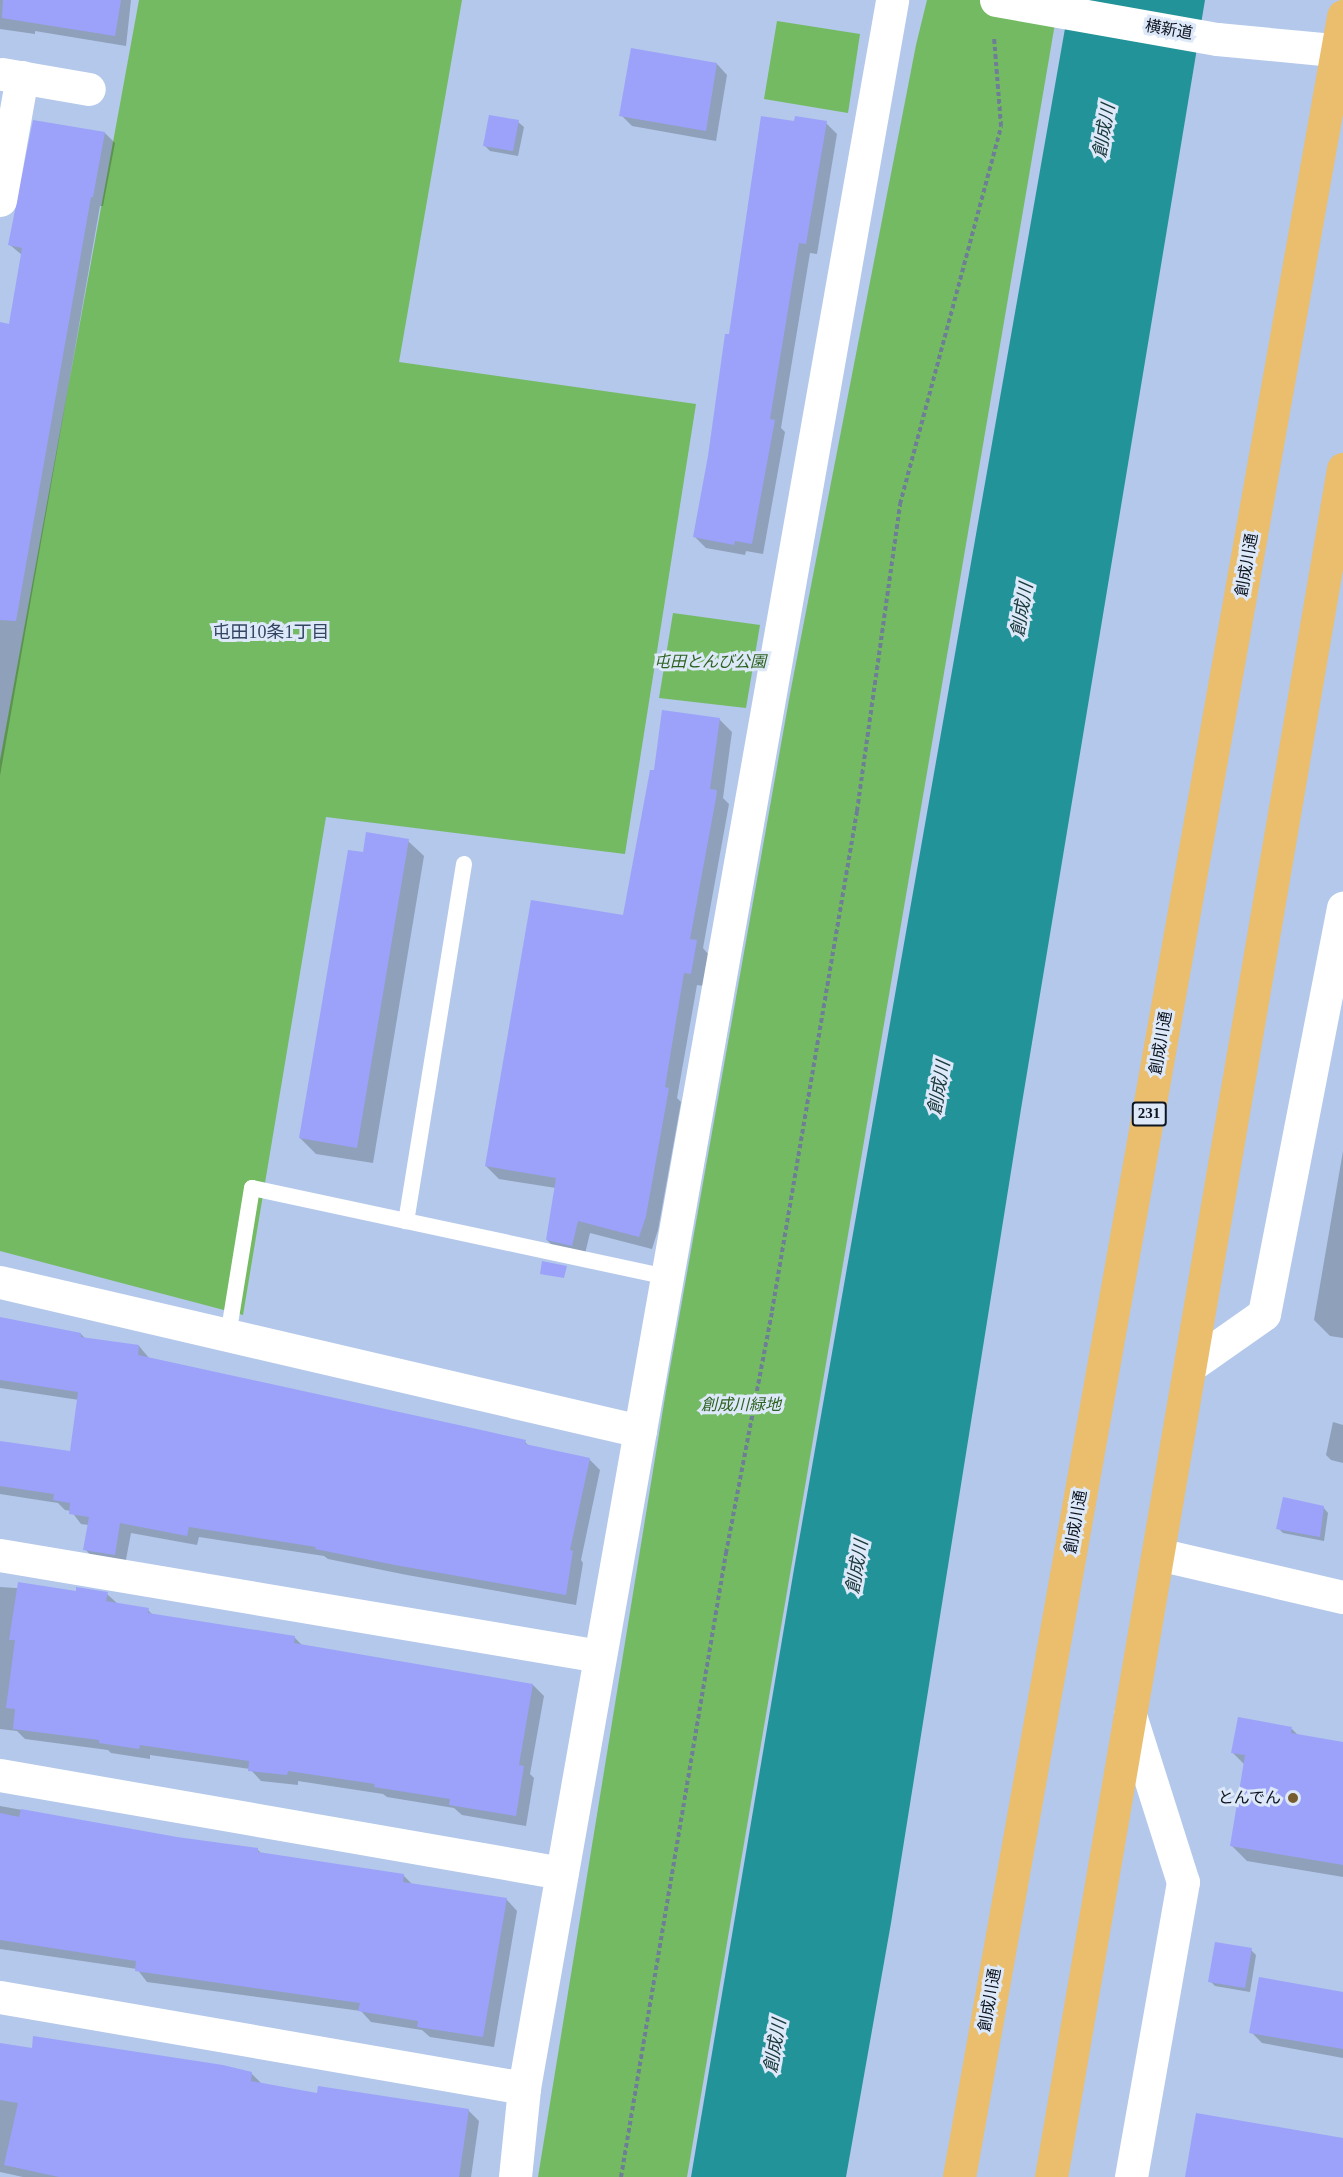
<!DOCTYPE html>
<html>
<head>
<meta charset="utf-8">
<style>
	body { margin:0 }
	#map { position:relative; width:1343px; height:2177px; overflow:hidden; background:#b3c8ea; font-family:"Times New Roman","Noto Sans JP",serif }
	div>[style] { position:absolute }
	.green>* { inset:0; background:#73ba63 }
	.water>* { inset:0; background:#229399 }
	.shadow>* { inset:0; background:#0003 }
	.building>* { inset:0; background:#9ca2fa }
	.path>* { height:4px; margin-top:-2px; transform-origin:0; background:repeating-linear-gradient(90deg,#6e7e96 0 4.5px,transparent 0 7.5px) }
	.service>* { height:16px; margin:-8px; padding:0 8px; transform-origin:8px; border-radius:8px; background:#fff }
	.minor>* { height:33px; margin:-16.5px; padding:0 16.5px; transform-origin:16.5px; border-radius:16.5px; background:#fff }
	.tertiary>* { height:33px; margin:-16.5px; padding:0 16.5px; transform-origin:16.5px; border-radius:16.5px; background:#fff }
	.trunk>* { height:33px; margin:-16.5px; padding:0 16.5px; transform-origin:16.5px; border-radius:16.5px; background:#eabe6c }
	.dots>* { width:16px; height:16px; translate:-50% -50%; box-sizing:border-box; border:3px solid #dde8f9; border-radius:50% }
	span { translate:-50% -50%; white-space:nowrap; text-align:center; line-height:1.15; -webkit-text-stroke:6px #dde8f9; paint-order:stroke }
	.shield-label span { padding:2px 4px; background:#dde8f9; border:2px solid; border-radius:4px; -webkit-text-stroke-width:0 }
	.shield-label { font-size:15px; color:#0e1521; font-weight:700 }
	.street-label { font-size:16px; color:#0e1521 }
	.park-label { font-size:16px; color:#2d6220; font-style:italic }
	.poi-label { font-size:16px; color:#0e1521 }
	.right { translate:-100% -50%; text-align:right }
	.water-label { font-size:18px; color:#19393b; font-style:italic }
	.neighbourhood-label { font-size:18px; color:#344662 }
</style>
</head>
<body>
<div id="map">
	<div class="green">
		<i style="clip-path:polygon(139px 0,462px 0,399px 362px,696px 404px,625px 854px,326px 817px,243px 1315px,0 1251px,0 760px)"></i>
		<i style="clip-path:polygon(927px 0,1059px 0,687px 2177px,538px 2177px,666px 1391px,790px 694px,916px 45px)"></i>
		<i style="clip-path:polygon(777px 21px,860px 34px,848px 113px,764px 99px)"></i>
		<i style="clip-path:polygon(673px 613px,760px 625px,746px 708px,659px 698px)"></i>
	</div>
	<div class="water">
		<i style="clip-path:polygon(1070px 0,1205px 0,1021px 1109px,891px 1923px,846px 2177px,691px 2177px,794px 1569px)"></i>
	</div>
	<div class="shadow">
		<i style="clip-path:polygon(0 0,131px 0,126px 46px,35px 31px,35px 34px,0 29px)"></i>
		<i style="clip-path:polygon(717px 64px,727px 75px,716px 141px,632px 126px,621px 115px)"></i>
		<i style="clip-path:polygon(518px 122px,524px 127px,518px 156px,490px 151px,485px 146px)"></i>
		<i style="clip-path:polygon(795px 123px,826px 123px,837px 134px,817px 254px,810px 253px,781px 428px,785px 432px,763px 554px,746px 551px,745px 555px,706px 548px,695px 537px,730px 336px)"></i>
		<i style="clip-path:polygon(105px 133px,115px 143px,103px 206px,100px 206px,0 776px,0 324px,10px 325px,22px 255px,10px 245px)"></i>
		<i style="clip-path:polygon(719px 719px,732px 732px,723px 798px,729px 804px,703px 948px,709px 955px,704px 986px,697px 985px,677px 1098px,681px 1102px,658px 1230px,652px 1249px,590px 1233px,584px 1258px,560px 1253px,547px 1240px,556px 1188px,499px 1179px,486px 1166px,624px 916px,655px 772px)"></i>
		<i style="clip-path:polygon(408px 841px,424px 856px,373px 1163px,316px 1154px,300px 1138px,364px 854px)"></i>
		<i style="clip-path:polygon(1343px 1151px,1343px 1338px,1330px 1336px,1314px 1320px)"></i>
		<i style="clip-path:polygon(0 1319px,81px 1334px,86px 1339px,139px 1346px,149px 1358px,525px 1442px,530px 1447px,590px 1460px,600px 1470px,581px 1560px,583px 1563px,576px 1605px,407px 1575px,328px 1559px,324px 1556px,199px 1537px,197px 1545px,131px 1533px,125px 1565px,95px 1560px,85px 1549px,89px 1525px,81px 1524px,71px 1511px,65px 1510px,58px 1503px,0 1494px,0 1442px,71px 1453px,79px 1400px,0 1388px)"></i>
		<i style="clip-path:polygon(1333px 1422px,1343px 1425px,1343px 1463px,1331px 1460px,1326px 1455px)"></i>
		<i style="clip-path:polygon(1323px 1507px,1328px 1513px,1324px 1541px,1283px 1533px,1278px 1528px)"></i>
		<i style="clip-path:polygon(0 1587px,107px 1594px,119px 1605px,148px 1610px,154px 1616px,294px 1637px,303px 1646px,533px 1685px,544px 1696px,530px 1774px,534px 1778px,526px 1826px,462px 1815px,454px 1808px,387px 1797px,383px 1794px,298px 1781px,298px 1785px,261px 1781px,250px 1769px,150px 1755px,150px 1759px,111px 1753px,108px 1750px,25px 1739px,17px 1731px,0 1729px)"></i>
		<i style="clip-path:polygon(1292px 1729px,1299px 1736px,1343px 1744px,1343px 1877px,1247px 1861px,1231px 1845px,1245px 1765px,1233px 1753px)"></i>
		<i style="clip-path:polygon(0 1806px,177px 1838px,257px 1849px,262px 1854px,403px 1875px,414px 1886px,507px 1900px,517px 1911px,494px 2047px,430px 2037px,422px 2030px,371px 2022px,361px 2011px,147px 1982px,137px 1969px,0 1949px)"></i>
		<i style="clip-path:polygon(1251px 1950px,1256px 1955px,1250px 1992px,1215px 1986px,1210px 1981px)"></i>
		<i style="clip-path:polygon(1343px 1994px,1343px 2058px,1262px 2043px,1251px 2032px)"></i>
		<i style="clip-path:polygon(0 2045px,252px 2074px,263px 2085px,318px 2095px,468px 2110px,479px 2121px,471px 2177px,23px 2177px,0 2172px)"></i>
	</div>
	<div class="building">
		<i style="clip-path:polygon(3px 0,121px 0,115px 36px,2px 18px)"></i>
		<i style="clip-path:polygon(631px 48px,717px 63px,706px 131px,619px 116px)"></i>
		<i style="clip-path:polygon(489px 115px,519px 120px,513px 151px,483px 146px)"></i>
		<i style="clip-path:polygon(761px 116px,794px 121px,795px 116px,827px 121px,806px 244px,799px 243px,770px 419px,775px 420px,752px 544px,735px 541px,734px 545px,693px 537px,708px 456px,725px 334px,729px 334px)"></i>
		<i style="clip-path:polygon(33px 120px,105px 132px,93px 197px,91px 197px,16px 621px,0 620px,0 322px,9px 324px,22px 248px,8px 245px)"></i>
		<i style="clip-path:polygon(662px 710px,720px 718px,710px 789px,717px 790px,716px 798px,690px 939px,697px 940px,691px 974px,684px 973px,665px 1087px,669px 1088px,646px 1216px,639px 1237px,578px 1221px,572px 1246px,546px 1240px,556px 1178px,485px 1166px,531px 900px,623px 915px,650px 770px,654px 770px)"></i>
		<i style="clip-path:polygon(366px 832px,409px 839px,357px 1148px,299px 1138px,348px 850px,363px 852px)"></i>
		<i style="clip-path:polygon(542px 1261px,567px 1266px,564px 1278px,540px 1274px)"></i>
		<i style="clip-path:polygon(0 1317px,81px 1333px,81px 1337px,139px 1345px,138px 1355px,477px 1429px,526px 1440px,525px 1444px,590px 1458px,570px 1550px,573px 1551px,566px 1595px,395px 1565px,315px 1549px,316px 1547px,189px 1527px,187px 1536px,120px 1523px,115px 1555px,83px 1550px,89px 1517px,69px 1514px,70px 1503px,53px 1500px,54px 1494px,0 1486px,0 1441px,70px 1451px,78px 1392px,0 1380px)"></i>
		<i style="clip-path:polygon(1283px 1497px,1324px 1506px,1320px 1537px,1276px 1529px)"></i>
		<i style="clip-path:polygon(18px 1582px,76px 1591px,76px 1587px,108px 1592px,106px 1601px,149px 1608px,148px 1613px,295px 1636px,294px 1643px,533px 1684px,519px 1765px,524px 1766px,516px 1816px,449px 1805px,450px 1799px,374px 1787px,375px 1784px,288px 1771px,287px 1775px,248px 1771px,249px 1761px,140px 1745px,139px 1749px,99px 1743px,99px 1740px,13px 1729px,15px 1709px,6px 1708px,15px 1640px,9px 1640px)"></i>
		<i style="clip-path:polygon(1238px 1717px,1292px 1727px,1291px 1733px,1343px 1742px,1343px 1865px,1230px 1846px,1245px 1755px,1231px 1753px)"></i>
		<i style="clip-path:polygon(21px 1809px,177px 1837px,258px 1848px,258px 1852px,404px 1874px,403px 1882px,507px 1898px,483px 2037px,417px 2027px,418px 2021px,358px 2011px,360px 2003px,135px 1971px,136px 1961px,0 1940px,0 1813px,19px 1817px)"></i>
		<i style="clip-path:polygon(1215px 1942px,1252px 1948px,1245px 1988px,1208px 1982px)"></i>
		<i style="clip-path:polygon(1259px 1977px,1343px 1992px,1343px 2049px,1249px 2033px)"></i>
		<i style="clip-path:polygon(33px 2036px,223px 2065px,252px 2072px,251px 2081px,317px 2093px,318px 2086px,469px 2109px,459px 2177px,59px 2177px,4px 2165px,18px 2103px,0 2100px,0 2043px,32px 2048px)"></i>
		<i style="clip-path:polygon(1196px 2113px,1343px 2138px,1343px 2177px,1185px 2177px)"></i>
	</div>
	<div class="path">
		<i style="left:621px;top:2177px;width:633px;rotate:-80.45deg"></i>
		<i style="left:726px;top:1553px;width:246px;rotate:-79.2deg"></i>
		<i style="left:772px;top:1311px;width:507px;rotate:-80.35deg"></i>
		<i style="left:857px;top:811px;width:310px;rotate:-82deg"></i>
		<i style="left:900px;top:504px;width:391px;rotate:-75deg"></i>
		<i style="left:1001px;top:126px;width:89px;rotate:-94.5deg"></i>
	</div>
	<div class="service">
		<i style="left:464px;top:864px;width:362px;rotate:99.2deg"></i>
		<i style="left:406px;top:1221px;width:267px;rotate:12.1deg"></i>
		<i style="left:228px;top:1336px;width:150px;rotate:-80.8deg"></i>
		<i style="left:252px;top:1188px;width:157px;rotate:12.1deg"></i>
	</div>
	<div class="minor">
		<i style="left:2px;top:74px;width:88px;rotate:9.8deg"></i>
		<i style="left:0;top:200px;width:125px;rotate:-79.9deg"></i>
		<i style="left:0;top:1282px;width:657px;rotate:13.11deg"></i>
		<i style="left:1190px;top:1366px;width:90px;rotate:-35.1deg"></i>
		<i style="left:1264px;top:1314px;width:414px;rotate:-79deg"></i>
		<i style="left:1158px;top:1554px;width:190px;rotate:13.1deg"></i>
		<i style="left:0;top:1555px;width:608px;rotate:9.56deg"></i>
		<i style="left:1130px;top:1715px;width:175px;rotate:72.4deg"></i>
		<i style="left:1183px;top:1882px;width:300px;rotate:100deg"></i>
		<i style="left:0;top:1775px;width:570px;rotate:9.89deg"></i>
		<i style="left:0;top:1997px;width:532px;rotate:9.85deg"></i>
		<i style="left:515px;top:2177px;width:89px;rotate:-84.2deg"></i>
		<i style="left:524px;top:2088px;width:2120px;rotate:-80deg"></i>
	</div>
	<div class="tertiary">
		<i style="left:996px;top:0;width:224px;rotate:10deg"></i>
		<i style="left:1217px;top:39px;width:127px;rotate:5.4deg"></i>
	</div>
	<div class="trunk">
		<i style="left:959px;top:2177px;width:2195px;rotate:-79.92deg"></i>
		<i style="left:1051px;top:2177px;width:1733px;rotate:-80.3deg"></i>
	</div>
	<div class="dots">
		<i style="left:1293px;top:1798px;background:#765c2e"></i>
	</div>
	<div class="shield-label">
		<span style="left:1149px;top:1114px">231</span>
	</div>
	<div class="street-label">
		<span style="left:1169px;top:30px;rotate:10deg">横新道</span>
		<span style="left:1247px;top:565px;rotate:-80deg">創成川通</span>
		<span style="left:1161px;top:1043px;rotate:-80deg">創成川通</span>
		<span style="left:1076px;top:1522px;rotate:-80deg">創成川通</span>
		<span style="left:990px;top:2000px;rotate:-80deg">創成川通</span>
	</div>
	<div class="park-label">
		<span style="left:710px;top:662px">屯田とんび公園</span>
		<span style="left:741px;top:1405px">創成川緑地</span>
	</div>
	<div class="poi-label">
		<span class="right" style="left:1281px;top:1798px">とんでん</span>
	</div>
	<div class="water-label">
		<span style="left:1104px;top:131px;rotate:-80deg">創成川</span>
		<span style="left:1022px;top:610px;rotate:-80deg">創成川</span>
		<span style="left:939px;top:1088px;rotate:-80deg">創成川</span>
		<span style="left:857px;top:1567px;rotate:-80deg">創成川</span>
		<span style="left:775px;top:2046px;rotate:-80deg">創成川</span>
	</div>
	<div class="neighbourhood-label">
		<span style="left:271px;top:632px">屯田10条1丁目</span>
	</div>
</div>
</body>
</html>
